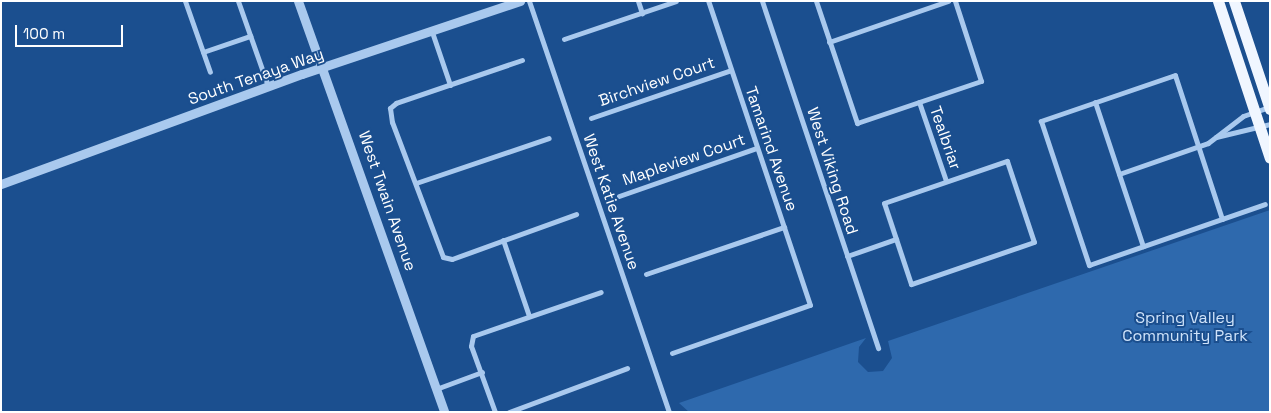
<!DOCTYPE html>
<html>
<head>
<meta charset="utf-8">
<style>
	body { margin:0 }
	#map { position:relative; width:1271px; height:413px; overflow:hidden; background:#1b4f8f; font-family:"Space Grotesk",sans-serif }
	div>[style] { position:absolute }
	.green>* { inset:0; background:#2e69ad }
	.minor>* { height:5px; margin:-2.5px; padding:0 2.5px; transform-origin:2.5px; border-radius:2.5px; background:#a9c9ee }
	.tertiary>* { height:9px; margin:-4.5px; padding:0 4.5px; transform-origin:4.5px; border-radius:4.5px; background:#a9c9ee }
	.primary>* { height:11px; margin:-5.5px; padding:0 5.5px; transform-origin:5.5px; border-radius:5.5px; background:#f0f6ff }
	span { translate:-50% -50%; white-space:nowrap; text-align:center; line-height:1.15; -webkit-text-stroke:4px #1b4f8f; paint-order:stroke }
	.street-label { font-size:16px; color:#fff }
	.park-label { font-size:16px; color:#cfe3fa }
	.frame { position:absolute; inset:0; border:2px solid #fff; pointer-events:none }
	.scale { position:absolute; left:15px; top:25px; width:108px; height:22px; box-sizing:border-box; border:2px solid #fff; border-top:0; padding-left:6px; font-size:15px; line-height:18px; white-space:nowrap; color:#fff; -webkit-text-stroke:4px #1b4f8f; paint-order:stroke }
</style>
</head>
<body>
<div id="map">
	<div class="green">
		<i style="clip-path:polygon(1270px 210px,1270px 412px,689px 412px,679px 403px,866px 338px,859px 347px,858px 362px,868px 372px,883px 371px,892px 358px,888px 341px)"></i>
	</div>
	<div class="minor">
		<i style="left:185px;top:1px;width:75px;rotate:70.6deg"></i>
		<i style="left:238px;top:1px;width:90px;rotate:70.6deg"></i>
		<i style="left:529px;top:1px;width:434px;rotate:71.2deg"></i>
		<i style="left:638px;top:1px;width:13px;rotate:72deg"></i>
		<i style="left:762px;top:1px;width:366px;rotate:71.5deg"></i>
		<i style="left:816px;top:1px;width:129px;rotate:71.4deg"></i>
		<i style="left:857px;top:123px;width:131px;rotate:-18.7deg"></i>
		<i style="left:981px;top:81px;width:84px;rotate:-108deg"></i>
		<i style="left:432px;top:32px;width:56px;rotate:71.2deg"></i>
		<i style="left:564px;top:39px;width:118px;rotate:-18.7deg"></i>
		<i style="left:829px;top:42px;width:126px;rotate:-19deg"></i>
		<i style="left:203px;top:52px;width:50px;rotate:-18.8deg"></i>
		<i style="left:522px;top:60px;width:133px;rotate:161.2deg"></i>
		<i style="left:396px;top:103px;width:8px;rotate:140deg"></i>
		<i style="left:390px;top:108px;width:14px;rotate:82deg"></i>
		<i style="left:392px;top:122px;width:144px;rotate:69.3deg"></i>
		<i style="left:443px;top:257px;width:9px;rotate:13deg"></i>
		<i style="left:452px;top:259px;width:132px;rotate:-19.9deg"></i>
		<i style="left:919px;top:102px;width:83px;rotate:71.1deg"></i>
		<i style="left:1095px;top:102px;width:152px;rotate:71.6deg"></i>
		<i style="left:591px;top:118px;width:148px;rotate:-18.9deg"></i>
		<i style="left:1216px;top:137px;width:56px;rotate:-13.5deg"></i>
		<i style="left:1007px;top:161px;width:85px;rotate:71.6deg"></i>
		<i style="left:1034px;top:242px;width:130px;rotate:161.1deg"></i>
		<i style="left:911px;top:284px;width:85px;rotate:-108.4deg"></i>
		<i style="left:884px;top:203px;width:130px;rotate:-18.9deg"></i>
		<i style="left:1119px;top:174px;width:94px;rotate:-19.2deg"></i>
		<i style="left:1208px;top:143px;width:44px;rotate:-37.6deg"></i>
		<i style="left:1243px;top:116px;width:28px;rotate:-19deg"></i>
		<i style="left:416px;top:183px;width:140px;rotate:-18.7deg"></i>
		<i style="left:619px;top:196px;width:146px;rotate:-19.2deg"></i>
		<i style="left:1222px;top:219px;width:151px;rotate:-108.1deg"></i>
		<i style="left:1175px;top:75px;width:142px;rotate:161.1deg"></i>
		<i style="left:1041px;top:121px;width:152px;rotate:71.6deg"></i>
		<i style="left:1089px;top:265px;width:186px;rotate:-19.1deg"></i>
		<i style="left:503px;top:240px;width:80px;rotate:71.1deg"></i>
		<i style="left:847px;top:256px;width:52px;rotate:-19.1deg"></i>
		<i style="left:646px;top:274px;width:146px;rotate:-18.8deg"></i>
		<i style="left:672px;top:353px;width:146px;rotate:-19.2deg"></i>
		<i style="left:810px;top:305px;width:321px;rotate:-108.5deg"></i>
		<i style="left:436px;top:389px;width:49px;rotate:-20.3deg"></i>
		<i style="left:495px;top:412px;width:70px;rotate:-110deg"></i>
		<i style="left:471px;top:346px;width:10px;rotate:-79deg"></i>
		<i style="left:473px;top:336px;width:135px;rotate:-19deg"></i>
		<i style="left:509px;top:412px;width:126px;rotate:-20.4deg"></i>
	</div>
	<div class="tertiary">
		<i style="left:298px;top:1px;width:436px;rotate:70.4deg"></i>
		<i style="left:1px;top:184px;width:320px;rotate:-20.1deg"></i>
		<i style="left:302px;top:74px;width:230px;rotate:-18.5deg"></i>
	</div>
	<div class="primary">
		<i style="left:1218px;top:1px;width:165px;rotate:71.7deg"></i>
		<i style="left:1234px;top:1px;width:114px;rotate:71.6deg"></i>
	</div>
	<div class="street-label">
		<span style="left:256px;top:77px;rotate:-19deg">South Tenaya Way</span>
		<span style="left:657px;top:82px;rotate:-19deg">Birchview Court</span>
		<span style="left:945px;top:138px;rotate:71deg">Tealbriar</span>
		<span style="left:771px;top:149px;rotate:71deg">Tamarind Avenue</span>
		<span style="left:684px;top:160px;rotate:-19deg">Mapleview Court</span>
		<span style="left:832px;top:171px;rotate:72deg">West Viking Road</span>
		<span style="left:387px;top:201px;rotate:71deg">West Twain Avenue</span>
		<span style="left:611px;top:202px;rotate:71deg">West Katie Avenue</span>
	</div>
	<div class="park-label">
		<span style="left:1185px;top:327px">Spring Valley<br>Community Park</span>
	</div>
	<div class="frame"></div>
	<div class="scale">100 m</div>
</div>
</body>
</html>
